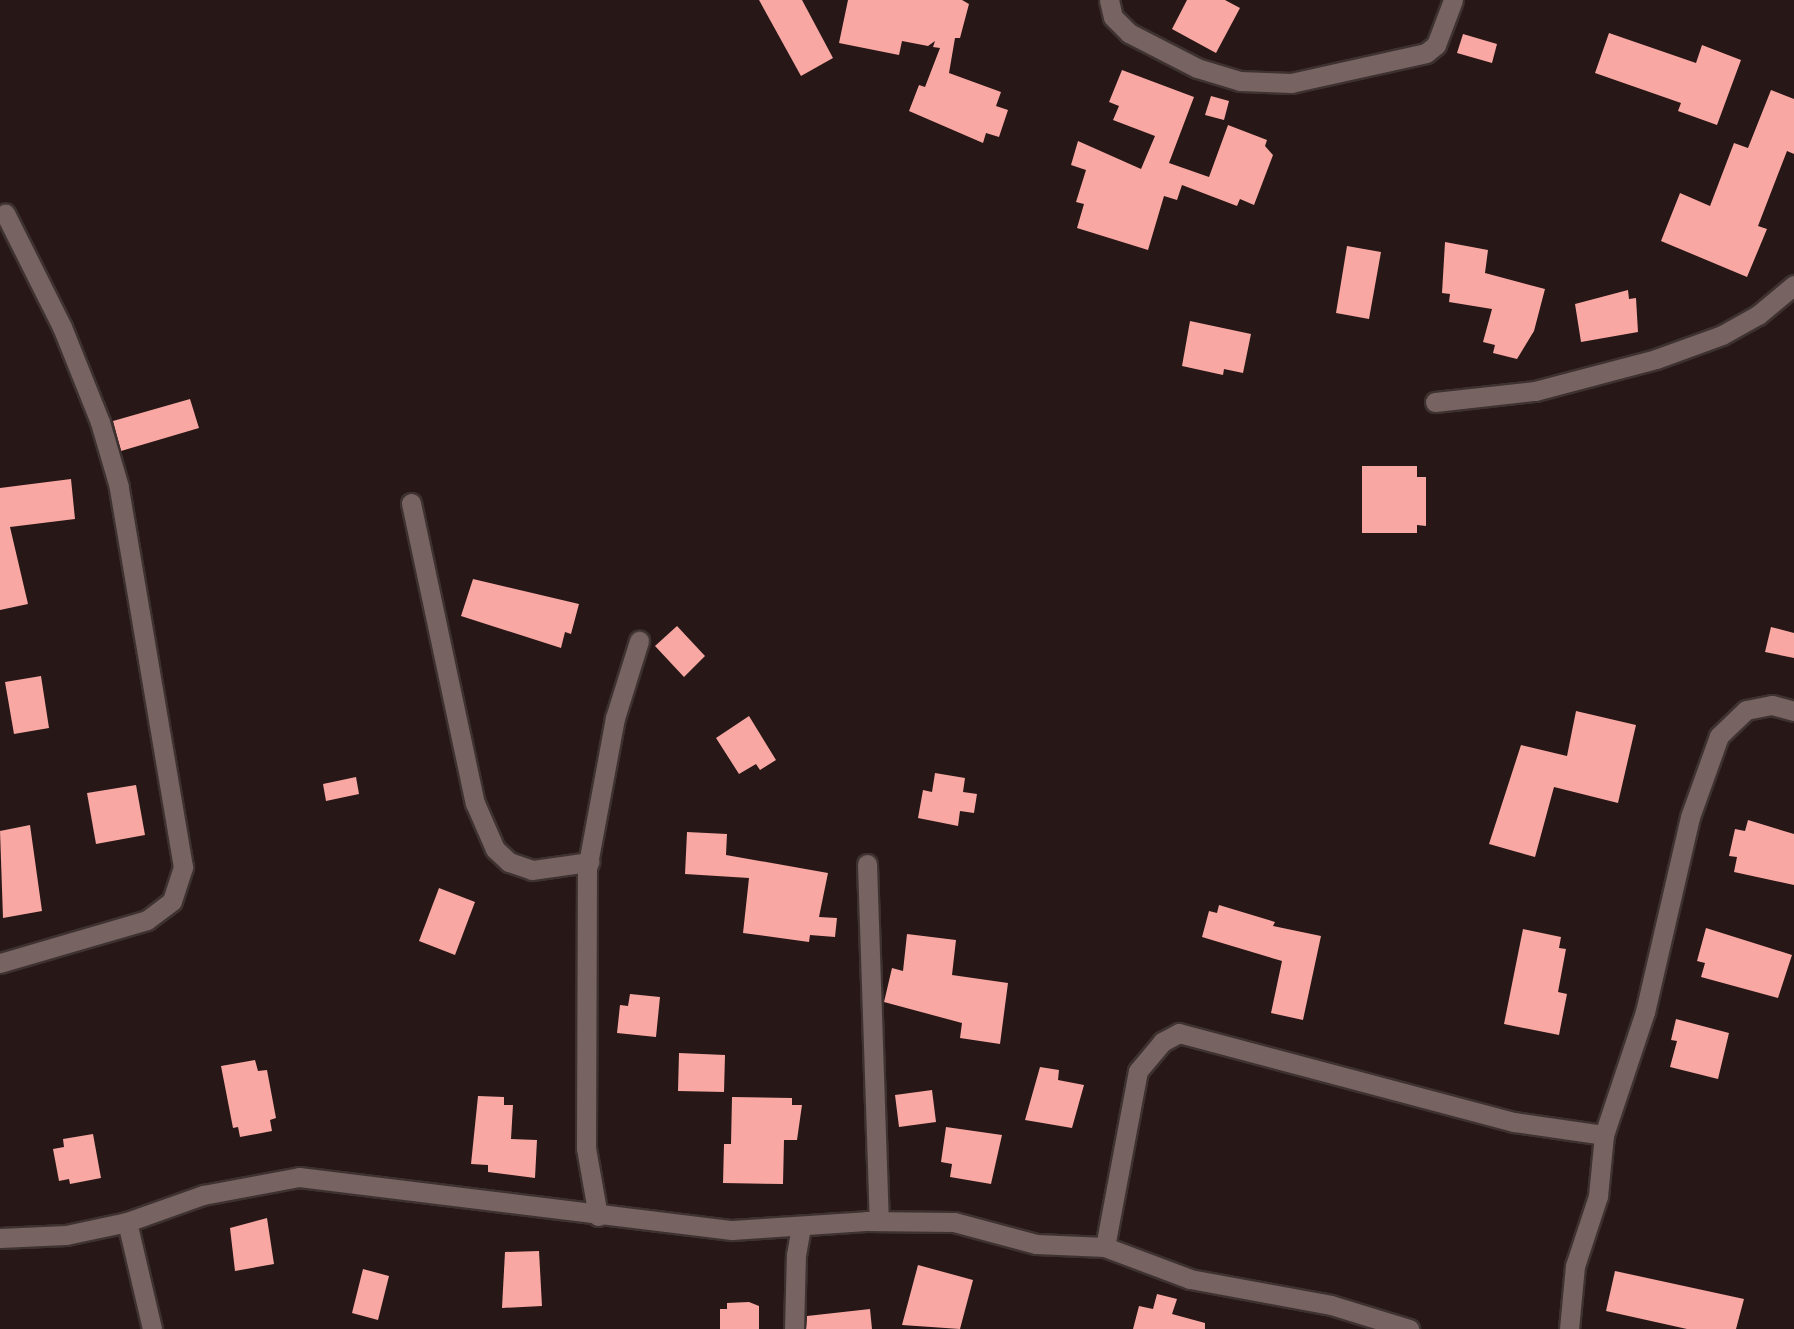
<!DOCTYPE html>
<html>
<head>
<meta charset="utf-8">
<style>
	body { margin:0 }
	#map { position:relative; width:1794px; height:1329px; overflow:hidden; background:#271716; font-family:Manrope,sans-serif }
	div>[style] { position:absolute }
	.building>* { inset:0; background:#f8a7a2 }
	.roads { filter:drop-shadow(2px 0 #3e3231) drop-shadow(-2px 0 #3e3231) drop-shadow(0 2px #3e3231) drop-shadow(0 -2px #3e3231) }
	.minor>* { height:19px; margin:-9.5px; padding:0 9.5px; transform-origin:9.5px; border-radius:9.5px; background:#776361 }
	span { translate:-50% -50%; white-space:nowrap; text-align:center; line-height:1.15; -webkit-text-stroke:7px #0b0505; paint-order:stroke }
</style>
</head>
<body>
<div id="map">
	<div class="building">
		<i style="clip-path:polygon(759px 0,802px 0,833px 58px,801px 76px)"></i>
		<i style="clip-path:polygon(848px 0,962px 0,969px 4px,960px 38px,955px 38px,949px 73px,1001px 92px,996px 106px,1008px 110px,999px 137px,986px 133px,983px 143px,909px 111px,919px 85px,925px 87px,940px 48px,933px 47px,935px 41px,928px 46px,902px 41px,899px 55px,839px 43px)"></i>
		<i style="clip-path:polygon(1187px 0,1225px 0,1240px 8px,1216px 53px,1172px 29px)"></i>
		<i style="clip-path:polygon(1609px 33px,1696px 63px,1702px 45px,1741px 60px,1717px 125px,1678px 111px,1681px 103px,1595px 73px)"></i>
		<i style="clip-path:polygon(1463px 34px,1497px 44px,1492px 63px,1457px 53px)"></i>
		<i style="clip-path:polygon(1122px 70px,1194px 97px,1169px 163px,1209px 177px,1228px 125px,1267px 140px,1265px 146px,1273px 155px,1254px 205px,1240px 199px,1237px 206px,1182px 185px,1177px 200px,1164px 196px,1148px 250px,1077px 228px,1084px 204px,1076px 202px,1086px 170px,1071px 165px,1078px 141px,1141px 169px,1155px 136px,1113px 120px,1119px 106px,1109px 102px)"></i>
		<i style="clip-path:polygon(1771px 90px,1794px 99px,1794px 154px,1787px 151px,1758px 226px,1767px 229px,1747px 277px,1661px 241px,1680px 193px,1710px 206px,1734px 143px,1748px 148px)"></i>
		<i style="clip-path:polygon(1211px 96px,1229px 101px,1224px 120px,1205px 115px)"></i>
		<i style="clip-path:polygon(1445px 242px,1488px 250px,1485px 273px,1545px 289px,1534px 331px,1517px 359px,1493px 353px,1495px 345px,1483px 342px,1492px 309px,1449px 302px,1450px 294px,1442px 293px)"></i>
		<i style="clip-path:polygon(1347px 246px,1381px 252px,1369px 319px,1336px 313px)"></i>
		<i style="clip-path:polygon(1628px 290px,1629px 299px,1636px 298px,1638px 332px,1581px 342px,1575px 304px)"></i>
		<i style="clip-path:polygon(1190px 321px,1251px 334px,1243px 373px,1224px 369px,1223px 375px,1182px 366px)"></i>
		<i style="clip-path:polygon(190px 399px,199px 428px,121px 451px,113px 421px)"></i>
		<i style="clip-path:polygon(1362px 466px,1417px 466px,1417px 477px,1426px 477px,1426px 526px,1417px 525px,1417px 533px,1362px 533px)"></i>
		<i style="clip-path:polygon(71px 479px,75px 519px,10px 527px,28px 604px,0 610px,0 488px)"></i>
		<i style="clip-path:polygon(473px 579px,579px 604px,571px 634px,565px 632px,561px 648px,461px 616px)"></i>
		<i style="clip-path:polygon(677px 626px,705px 656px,684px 677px,655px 646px)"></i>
		<i style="clip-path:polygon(1771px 627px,1794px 633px,1794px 658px,1765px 652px)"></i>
		<i style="clip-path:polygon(41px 676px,49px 728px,14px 734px,5px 682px)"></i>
		<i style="clip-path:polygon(1576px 711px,1636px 725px,1618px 803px,1554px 787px,1535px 857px,1489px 844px,1521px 745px,1567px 756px)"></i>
		<i style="clip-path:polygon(749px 716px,776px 760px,760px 770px,756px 764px,739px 774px,716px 738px)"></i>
		<i style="clip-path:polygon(935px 773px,965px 778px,963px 792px,977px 794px,974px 813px,960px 811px,958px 826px,918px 818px,923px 790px,932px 792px)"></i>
		<i style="clip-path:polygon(356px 777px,359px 794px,326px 801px,323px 784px)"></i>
		<i style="clip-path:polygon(136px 785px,145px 835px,96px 844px,87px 793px)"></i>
		<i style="clip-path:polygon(1748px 820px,1794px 834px,1794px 885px,1734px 872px,1737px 857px,1729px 856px,1735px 829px,1745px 831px)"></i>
		<i style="clip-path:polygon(30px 825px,42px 911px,3px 918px,0 831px)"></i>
		<i style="clip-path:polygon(687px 832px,727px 834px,726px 855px,828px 873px,819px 917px,837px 918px,835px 937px,810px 935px,809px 942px,743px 933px,749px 878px,685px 874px)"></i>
		<i style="clip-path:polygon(439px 888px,475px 902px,455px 955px,419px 941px)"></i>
		<i style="clip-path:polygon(1219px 905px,1275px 922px,1273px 926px,1321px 936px,1303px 1020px,1271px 1013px,1282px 961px,1202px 937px,1209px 911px,1217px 913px)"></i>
		<i style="clip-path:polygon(1706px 928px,1792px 955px,1778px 998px,1701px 977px,1705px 963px,1697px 961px)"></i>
		<i style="clip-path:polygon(1523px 929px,1561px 937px,1559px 948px,1566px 949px,1558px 992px,1567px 994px,1559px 1035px,1504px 1024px)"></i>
		<i style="clip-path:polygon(907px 934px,956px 940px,952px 975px,1008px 983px,1000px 1044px,960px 1038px,962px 1023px,884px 1002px,892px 968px,903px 971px)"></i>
		<i style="clip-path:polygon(630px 994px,660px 997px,656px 1037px,617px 1033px,620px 1005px,628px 1006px)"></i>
		<i style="clip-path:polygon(1676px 1019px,1729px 1033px,1718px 1079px,1670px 1067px,1677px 1041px,1671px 1040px)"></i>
		<i style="clip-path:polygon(679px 1053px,725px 1055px,724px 1092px,678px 1091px)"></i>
		<i style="clip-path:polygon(255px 1060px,258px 1071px,267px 1070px,276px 1118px,270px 1120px,272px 1131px,240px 1137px,238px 1127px,233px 1128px,221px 1066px)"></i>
		<i style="clip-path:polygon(1040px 1067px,1059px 1070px,1058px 1080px,1084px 1085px,1072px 1128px,1025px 1120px)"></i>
		<i style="clip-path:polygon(932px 1090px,936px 1122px,899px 1127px,895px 1095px)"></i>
		<i style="clip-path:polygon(478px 1096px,504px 1097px,504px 1105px,513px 1105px,511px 1139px,537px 1140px,535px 1178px,488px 1172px,488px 1165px,471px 1164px)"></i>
		<i style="clip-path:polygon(732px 1097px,792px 1098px,792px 1105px,802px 1105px,797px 1140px,784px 1140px,783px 1184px,723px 1183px,724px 1144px,731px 1144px)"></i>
		<i style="clip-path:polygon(946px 1127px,1002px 1135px,991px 1184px,950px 1177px,952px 1164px,941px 1162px)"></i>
		<i style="clip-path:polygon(93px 1134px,101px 1178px,70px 1184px,69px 1179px,59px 1181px,53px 1149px,64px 1147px,63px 1139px)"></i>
		<i style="clip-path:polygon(267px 1218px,274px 1264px,235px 1271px,230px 1228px)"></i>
		<i style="clip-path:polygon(539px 1251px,542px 1306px,502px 1308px,505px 1252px)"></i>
		<i style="clip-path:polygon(918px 1265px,973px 1280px,960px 1329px,902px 1325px)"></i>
		<i style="clip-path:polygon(363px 1269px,389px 1276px,378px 1320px,352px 1313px)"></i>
		<i style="clip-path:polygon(1615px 1271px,1744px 1299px,1736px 1329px,1687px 1329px,1606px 1311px)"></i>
		<i style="clip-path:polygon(1157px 1294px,1177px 1299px,1172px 1314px,1205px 1323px,1205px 1329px,1133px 1329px,1139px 1306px,1153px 1309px)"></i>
		<i style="clip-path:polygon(749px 1302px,759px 1306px,759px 1329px,720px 1329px,720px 1309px,727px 1309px,727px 1303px)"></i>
		<i style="clip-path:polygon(870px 1309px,872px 1329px,806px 1329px,807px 1316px)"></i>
	</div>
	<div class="roads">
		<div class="minor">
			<i style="left:1109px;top:0;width:17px;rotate:77deg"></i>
			<i style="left:1113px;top:17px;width:23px;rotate:45deg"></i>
			<i style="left:1129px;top:33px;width:76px;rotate:27.2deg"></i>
			<i style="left:1197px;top:68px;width:45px;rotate:16.8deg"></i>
			<i style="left:1240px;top:81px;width:51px;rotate:2.2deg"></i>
			<i style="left:1291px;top:83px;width:138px;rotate:-12.5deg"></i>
			<i style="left:1426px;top:53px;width:13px;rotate:-39deg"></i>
			<i style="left:1436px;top:45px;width:48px;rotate:-69.3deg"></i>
			<i style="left:1435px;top:402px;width:101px;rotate:-6.3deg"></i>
			<i style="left:1535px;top:391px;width:125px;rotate:-14.8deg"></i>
			<i style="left:1656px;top:359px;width:70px;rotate:-20deg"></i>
			<i style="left:1722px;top:335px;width:41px;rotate:-29.1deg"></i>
			<i style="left:1758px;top:315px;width:47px;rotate:-39.8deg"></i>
			<i style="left:411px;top:503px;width:307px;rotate:78deg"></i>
			<i style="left:475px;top:803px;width:50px;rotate:66.5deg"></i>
			<i style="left:495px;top:849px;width:19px;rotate:43deg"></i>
			<i style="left:509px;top:862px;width:24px;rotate:19deg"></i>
			<i style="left:532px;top:870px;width:58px;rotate:-8deg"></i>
			<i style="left:867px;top:864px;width:357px;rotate:88.1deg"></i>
			<i style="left:0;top:963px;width:153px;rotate:-16.3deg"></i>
			<i style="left:147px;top:920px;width:31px;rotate:-37deg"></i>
			<i style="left:172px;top:901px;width:36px;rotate:-72deg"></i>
			<i style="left:183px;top:867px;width:385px;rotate:-99.6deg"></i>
			<i style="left:119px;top:487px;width:68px;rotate:-106.3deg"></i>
			<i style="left:100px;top:422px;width:102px;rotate:-111.8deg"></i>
			<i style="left:62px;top:327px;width:127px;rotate:-116.6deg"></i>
			<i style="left:598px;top:1216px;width:69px;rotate:-100deg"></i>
			<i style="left:586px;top:1148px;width:279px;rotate:-89.8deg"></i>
			<i style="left:587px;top:869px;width:154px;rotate:-79.5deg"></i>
			<i style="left:615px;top:718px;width:81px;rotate:-72.7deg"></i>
			<i style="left:127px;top:1222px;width:110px;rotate:76.8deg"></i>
			<i style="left:0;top:1238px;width:66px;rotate:-2.6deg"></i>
			<i style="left:66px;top:1235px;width:62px;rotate:-12deg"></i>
			<i style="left:127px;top:1222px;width:81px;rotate:-19.6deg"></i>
			<i style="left:203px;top:1195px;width:98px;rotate:-10.6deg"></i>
			<i style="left:299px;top:1177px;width:436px;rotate:7deg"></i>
			<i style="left:732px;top:1230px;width:134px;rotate:-3.8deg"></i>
			<i style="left:866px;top:1221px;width:88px;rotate:0.7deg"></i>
			<i style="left:954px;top:1222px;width:85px;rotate:15deg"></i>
			<i style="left:1036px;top:1244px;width:69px;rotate:2.5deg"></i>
			<i style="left:1105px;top:1247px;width:91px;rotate:20.6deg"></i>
			<i style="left:1190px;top:1279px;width:143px;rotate:10.4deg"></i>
			<i style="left:1331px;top:1305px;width:82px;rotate:17.1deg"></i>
			<i style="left:1105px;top:1247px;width:179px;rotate:-79.4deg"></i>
			<i style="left:1138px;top:1071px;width:38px;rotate:-50deg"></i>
			<i style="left:1162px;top:1042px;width:19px;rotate:-28deg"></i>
			<i style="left:1179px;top:1033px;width:347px;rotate:14.9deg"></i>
			<i style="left:1514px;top:1122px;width:91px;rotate:8.2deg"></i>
			<i style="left:794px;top:1329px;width:74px;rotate:-88.5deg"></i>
			<i style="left:796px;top:1255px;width:27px;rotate:-80deg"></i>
			<i style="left:1569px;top:1329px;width:63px;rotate:-84.6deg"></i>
			<i style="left:1575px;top:1266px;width:74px;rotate:-71.8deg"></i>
			<i style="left:1598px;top:1196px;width:61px;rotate:-84.4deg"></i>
			<i style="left:1604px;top:1135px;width:130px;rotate:-71.6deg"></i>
			<i style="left:1645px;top:1012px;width:200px;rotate:-77deg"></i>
			<i style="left:1690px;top:817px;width:86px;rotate:-70.3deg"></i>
			<i style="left:1719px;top:736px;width:37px;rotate:-44deg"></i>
			<i style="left:1746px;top:710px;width:26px;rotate:-11deg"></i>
			<i style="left:1772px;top:705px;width:23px;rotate:15deg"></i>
		</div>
	</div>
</div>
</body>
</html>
